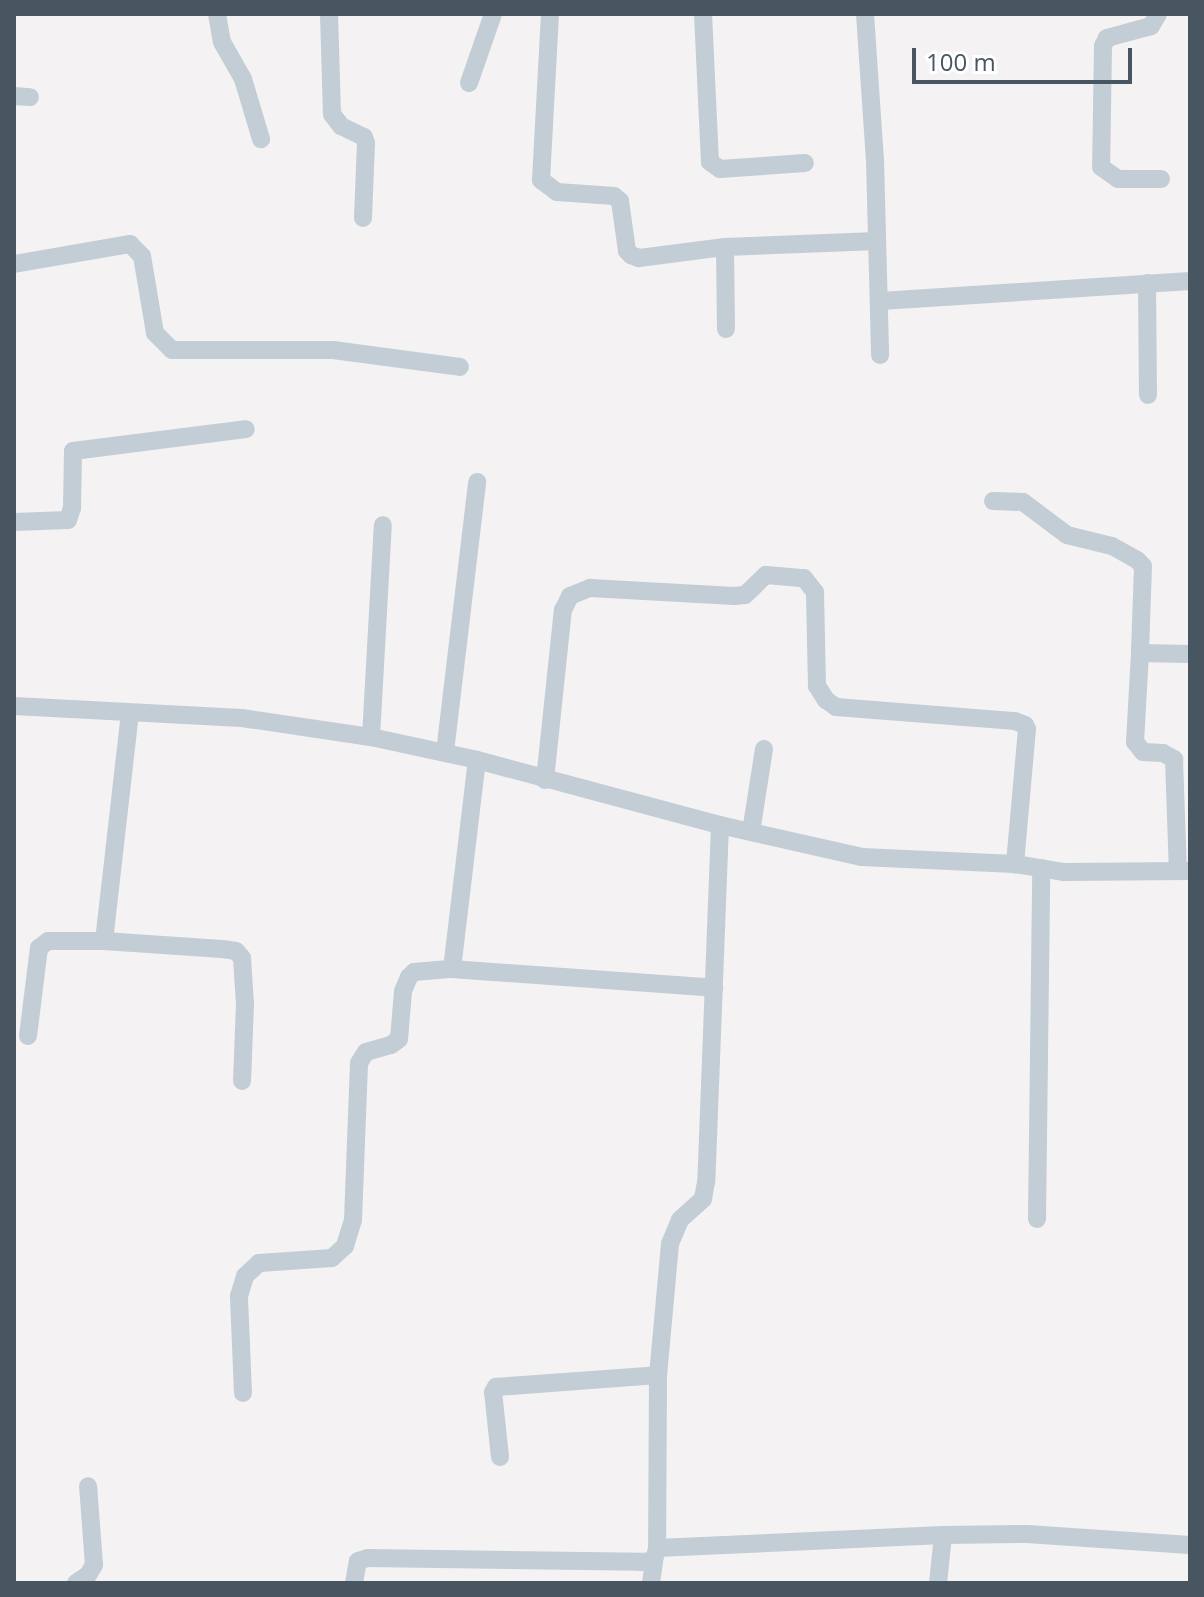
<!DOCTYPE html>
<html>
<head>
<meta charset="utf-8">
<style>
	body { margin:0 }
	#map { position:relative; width:1204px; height:1597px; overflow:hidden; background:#f4f2f2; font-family:"Open Sans",sans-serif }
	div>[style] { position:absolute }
	.minor>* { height:18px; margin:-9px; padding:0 9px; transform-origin:9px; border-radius:9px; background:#c2cdd5 }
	span { translate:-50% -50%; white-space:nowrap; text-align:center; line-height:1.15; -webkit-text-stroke:6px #fff; paint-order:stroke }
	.frame { position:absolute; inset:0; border:16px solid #485662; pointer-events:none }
	.scale { position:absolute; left:912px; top:48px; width:220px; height:36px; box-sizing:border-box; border:4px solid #485662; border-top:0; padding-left:10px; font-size:24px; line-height:28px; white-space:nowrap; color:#485662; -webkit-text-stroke:6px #fff; paint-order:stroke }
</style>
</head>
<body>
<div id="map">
	<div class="minor">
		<i style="left:217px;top:14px;width:28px;rotate:80deg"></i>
		<i style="left:222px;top:42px;width:43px;rotate:60.4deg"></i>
		<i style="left:243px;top:79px;width:63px;rotate:73.3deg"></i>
		<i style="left:329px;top:14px;width:100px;rotate:88.3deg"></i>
		<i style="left:332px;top:114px;width:15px;rotate:53deg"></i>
		<i style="left:341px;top:126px;width:25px;rotate:26deg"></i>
		<i style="left:364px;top:137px;width:6px;rotate:72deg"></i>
		<i style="left:366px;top:143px;width:75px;rotate:92.3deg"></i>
		<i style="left:550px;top:14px;width:166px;rotate:93.1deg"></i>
		<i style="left:541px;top:180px;width:20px;rotate:37deg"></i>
		<i style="left:557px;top:192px;width:57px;rotate:4deg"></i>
		<i style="left:614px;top:196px;width:8px;rotate:40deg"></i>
		<i style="left:620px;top:201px;width:50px;rotate:82deg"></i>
		<i style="left:627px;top:251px;width:6px;rotate:45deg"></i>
		<i style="left:631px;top:255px;width:9px;rotate:21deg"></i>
		<i style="left:639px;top:258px;width:87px;rotate:-7.3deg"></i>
		<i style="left:725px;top:247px;width:152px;rotate:-2.3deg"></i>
		<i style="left:703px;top:14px;width:148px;rotate:87.3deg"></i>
		<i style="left:710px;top:162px;width:12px;rotate:35deg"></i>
		<i style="left:720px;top:169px;width:85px;rotate:-4deg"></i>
		<i style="left:865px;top:14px;width:146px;rotate:86.1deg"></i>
		<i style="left:875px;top:160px;width:195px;rotate:88.5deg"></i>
		<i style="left:1158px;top:14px;width:14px;rotate:120deg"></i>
		<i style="left:1151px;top:26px;width:46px;rotate:164.7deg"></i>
		<i style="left:1107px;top:38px;width:9px;rotate:117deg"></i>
		<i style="left:1103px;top:46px;width:121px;rotate:90.9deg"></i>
		<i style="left:1101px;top:167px;width:21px;rotate:35deg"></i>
		<i style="left:1118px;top:179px;width:43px"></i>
		<i style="left:469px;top:83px;width:73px;rotate:-70.8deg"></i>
		<i style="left:14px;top:96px;width:16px;rotate:4deg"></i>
		<i style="left:725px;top:247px;width:82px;rotate:89.3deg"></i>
		<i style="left:14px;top:264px;width:118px;rotate:-9.8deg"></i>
		<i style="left:130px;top:244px;width:17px;rotate:45deg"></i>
		<i style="left:142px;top:256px;width:78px;rotate:80.4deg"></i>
		<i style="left:155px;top:333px;width:24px;rotate:45deg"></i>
		<i style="left:172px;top:350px;width:161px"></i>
		<i style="left:333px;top:350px;width:128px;rotate:7.6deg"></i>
		<i style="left:1147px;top:283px;width:112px;rotate:89.5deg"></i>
		<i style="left:881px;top:301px;width:310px;rotate:-3.7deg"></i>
		<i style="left:993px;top:501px;width:30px;rotate:2deg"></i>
		<i style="left:1023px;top:502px;width:55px;rotate:36.9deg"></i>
		<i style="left:1067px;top:535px;width:46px;rotate:13.7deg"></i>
		<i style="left:1112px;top:546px;width:29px;rotate:29deg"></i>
		<i style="left:1137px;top:560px;width:8px;rotate:45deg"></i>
		<i style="left:1143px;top:566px;width:87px;rotate:92deg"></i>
		<i style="left:1140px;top:653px;width:50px;rotate:1.1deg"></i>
		<i style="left:14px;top:522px;width:54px;rotate:-2.1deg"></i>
		<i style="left:68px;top:520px;width:13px;rotate:-72deg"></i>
		<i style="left:72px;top:508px;width:57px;rotate:-89deg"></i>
		<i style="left:73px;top:451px;width:174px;rotate:-7.2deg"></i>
		<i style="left:1140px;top:653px;width:89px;rotate:93.2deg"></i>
		<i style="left:1135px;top:742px;width:13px;rotate:51deg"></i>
		<i style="left:1143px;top:752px;width:20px;rotate:3deg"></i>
		<i style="left:1163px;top:753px;width:13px;rotate:29deg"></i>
		<i style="left:1174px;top:759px;width:112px;rotate:88deg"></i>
		<i style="left:14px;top:706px;width:228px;rotate:3deg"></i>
		<i style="left:242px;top:718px;width:130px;rotate:8.4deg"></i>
		<i style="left:371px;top:737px;width:108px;rotate:12.2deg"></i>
		<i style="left:477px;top:760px;width:252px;rotate:15deg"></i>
		<i style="left:720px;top:825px;width:146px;rotate:12.7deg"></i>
		<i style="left:862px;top:857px;width:153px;rotate:2.6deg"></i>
		<i style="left:1015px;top:864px;width:50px;rotate:9.3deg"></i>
		<i style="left:1064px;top:872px;width:126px;rotate:-0.5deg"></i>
		<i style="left:371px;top:737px;width:212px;rotate:-86.8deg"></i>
		<i style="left:445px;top:752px;width:272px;rotate:-83.2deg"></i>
		<i style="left:545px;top:780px;width:171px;rotate:-84deg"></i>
		<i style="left:563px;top:610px;width:16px;rotate:-63deg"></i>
		<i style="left:570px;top:596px;width:22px;rotate:-22deg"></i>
		<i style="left:590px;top:588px;width:144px;rotate:3.2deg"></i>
		<i style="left:734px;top:596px;width:11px;rotate:-5deg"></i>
		<i style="left:745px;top:595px;width:29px;rotate:-44deg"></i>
		<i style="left:766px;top:575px;width:38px;rotate:5deg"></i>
		<i style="left:804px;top:578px;width:18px;rotate:52deg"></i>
		<i style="left:815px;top:592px;width:94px;rotate:88.8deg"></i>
		<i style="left:817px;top:686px;width:17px;rotate:57deg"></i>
		<i style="left:826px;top:700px;width:12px;rotate:35deg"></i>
		<i style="left:836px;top:707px;width:180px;rotate:4.5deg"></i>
		<i style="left:1015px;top:721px;width:11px;rotate:22deg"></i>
		<i style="left:1025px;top:725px;width:4px;rotate:63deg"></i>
		<i style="left:1027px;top:729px;width:136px;rotate:95.1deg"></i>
		<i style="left:720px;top:825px;width:357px;rotate:92.2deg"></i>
		<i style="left:706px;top:1182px;width:17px;rotate:100deg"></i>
		<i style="left:703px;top:1199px;width:31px;rotate:138deg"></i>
		<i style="left:680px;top:1220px;width:26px;rotate:113deg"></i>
		<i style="left:670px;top:1244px;width:132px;rotate:95.2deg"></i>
		<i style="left:658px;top:1375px;width:173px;rotate:90.3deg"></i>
		<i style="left:657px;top:1548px;width:286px;rotate:-2.6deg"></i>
		<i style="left:943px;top:1535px;width:48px;rotate:95.9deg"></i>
		<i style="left:751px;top:832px;width:84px;rotate:-81.1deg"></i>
		<i style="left:104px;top:941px;width:118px;rotate:3.9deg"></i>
		<i style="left:222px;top:949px;width:14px;rotate:8deg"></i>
		<i style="left:236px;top:951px;width:9px;rotate:49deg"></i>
		<i style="left:242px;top:958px;width:46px;rotate:86.3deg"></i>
		<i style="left:245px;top:1004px;width:77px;rotate:92.2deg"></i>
		<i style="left:452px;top:969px;width:263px;rotate:4.1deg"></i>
		<i style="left:28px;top:1036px;width:89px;rotate:-82.9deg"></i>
		<i style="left:39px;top:948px;width:11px;rotate:-38deg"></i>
		<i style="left:48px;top:941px;width:56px"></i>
		<i style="left:104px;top:941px;width:228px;rotate:-83.5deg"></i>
		<i style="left:1037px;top:1219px;width:351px;rotate:-89.3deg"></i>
		<i style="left:243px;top:1393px;width:97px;rotate:-92.4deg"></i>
		<i style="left:239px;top:1296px;width:21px;rotate:-73deg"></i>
		<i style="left:245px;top:1276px;width:19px;rotate:-43deg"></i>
		<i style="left:259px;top:1263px;width:73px;rotate:-3.9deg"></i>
		<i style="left:332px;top:1258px;width:18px;rotate:-43deg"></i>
		<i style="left:345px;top:1246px;width:27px;rotate:-73deg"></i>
		<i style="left:353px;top:1220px;width:157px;rotate:-87.8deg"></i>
		<i style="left:359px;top:1063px;width:13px;rotate:-58deg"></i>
		<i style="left:366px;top:1052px;width:26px;rotate:-16deg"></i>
		<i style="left:391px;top:1045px;width:10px;rotate:-37deg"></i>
		<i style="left:399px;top:1039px;width:48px;rotate:-85.2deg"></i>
		<i style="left:403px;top:991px;width:15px;rotate:-67deg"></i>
		<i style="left:409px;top:977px;width:7px;rotate:-45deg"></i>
		<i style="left:414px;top:972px;width:38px;rotate:-5deg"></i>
		<i style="left:452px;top:969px;width:210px;rotate:-83.2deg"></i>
		<i style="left:500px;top:1457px;width:65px;rotate:-96.1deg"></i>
		<i style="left:493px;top:1392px;width:6px;rotate:-59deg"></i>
		<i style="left:496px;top:1387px;width:162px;rotate:-4.2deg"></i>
		<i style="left:943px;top:1535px;width:84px;rotate:-0.7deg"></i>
		<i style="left:1027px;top:1534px;width:163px;rotate:3.9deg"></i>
		<i style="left:76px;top:1583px;width:14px;rotate:-34deg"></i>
		<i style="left:88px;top:1575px;width:12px;rotate:-59deg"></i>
		<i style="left:94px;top:1565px;width:79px;rotate:-94.3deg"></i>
		<i style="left:354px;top:1583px;width:22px;rotate:-80deg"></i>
		<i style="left:358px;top:1561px;width:10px;rotate:-17deg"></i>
		<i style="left:368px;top:1558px;width:273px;rotate:0.8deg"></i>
		<i style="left:641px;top:1562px;width:13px;rotate:-4deg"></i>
		<i style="left:654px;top:1561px;width:13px;rotate:-77deg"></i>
		<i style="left:651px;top:1583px;width:22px;rotate:-82deg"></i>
	</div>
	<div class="frame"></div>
	<div class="scale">100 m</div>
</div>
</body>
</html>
